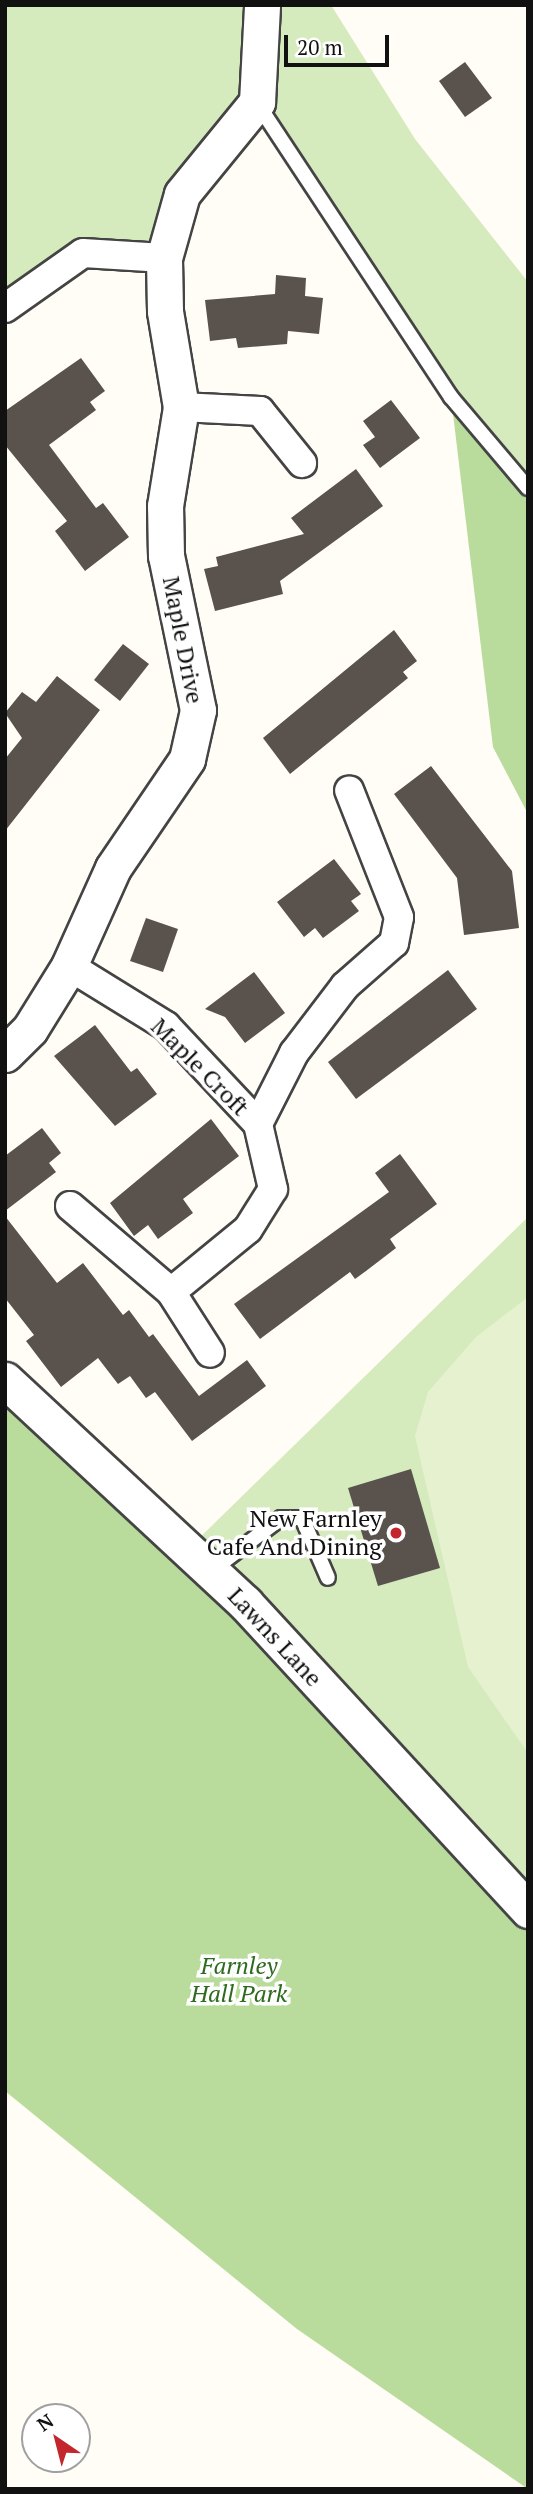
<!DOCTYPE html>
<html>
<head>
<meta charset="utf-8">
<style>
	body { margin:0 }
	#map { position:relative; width:533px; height:2494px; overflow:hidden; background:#fffdf5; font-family:"PT Serif",serif }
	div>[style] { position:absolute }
	.green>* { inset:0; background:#d5ebbd }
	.forest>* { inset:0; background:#b9dc9c }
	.pitch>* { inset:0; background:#e6f2cf }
	.building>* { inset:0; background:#5a524d }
	.roads { filter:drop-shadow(2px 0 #444) drop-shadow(-2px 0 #444) drop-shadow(0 2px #444) drop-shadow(0 -2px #444) }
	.service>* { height:14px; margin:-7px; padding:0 7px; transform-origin:7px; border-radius:7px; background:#fff }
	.minor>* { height:28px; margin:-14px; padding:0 14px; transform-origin:14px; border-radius:14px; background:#fff }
	.tertiary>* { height:35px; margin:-17.5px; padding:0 17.5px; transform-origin:17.5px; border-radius:17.5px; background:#fff }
	.dots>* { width:19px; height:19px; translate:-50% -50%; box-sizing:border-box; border:4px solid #fff; border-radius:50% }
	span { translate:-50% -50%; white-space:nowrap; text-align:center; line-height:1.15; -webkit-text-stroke:7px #fff; paint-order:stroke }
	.street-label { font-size:24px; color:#111 }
	.poi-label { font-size:24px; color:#111 }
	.right { translate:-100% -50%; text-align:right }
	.park-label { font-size:24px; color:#2f6b1f; font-style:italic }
	.frame { position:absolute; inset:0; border:7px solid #111; pointer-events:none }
	.north { position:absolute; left:21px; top:2403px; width:70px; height:70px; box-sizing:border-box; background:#fff; border:2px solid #a0a0a0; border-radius:50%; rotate:325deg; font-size:19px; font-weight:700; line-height:28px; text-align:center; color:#111 }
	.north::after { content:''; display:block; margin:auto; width:24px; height:32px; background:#c4262e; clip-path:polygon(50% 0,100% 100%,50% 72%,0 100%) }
	.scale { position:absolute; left:284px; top:35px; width:105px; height:32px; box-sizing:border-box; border:4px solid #111; border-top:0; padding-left:9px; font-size:21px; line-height:24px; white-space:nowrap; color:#111; -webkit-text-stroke:5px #fff; paint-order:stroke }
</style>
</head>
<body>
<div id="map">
	<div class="green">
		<i style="clip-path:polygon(5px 5px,331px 5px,415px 139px,528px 282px,528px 488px,451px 397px,257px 102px,164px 258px,83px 253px,5px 308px)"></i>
		<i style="clip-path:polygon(528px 1217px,528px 1910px,188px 1549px)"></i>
	</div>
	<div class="forest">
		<i style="clip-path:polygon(451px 397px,528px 488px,528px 814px,493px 747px)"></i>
		<i style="clip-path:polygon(5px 1380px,528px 1910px,528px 2489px,297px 2329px,5px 2091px)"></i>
	</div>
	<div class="pitch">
		<i style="clip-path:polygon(528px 1297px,528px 1753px,468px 1667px,415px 1436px,428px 1392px,476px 1337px)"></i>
	</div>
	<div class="building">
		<i style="clip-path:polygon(465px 62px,492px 98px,465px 117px,439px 81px)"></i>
		<i style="clip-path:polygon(276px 275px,306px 278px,305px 296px,323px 298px,319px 334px,288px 331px,287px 344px,238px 348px,236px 338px,210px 341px,205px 300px,275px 294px)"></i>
		<i style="clip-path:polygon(81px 358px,105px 391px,90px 402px,96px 410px,49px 445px,96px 508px,103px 503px,129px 537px,85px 571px,55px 531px,67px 521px,5px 445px,5px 411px)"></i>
		<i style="clip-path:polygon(391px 400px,420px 438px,380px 468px,363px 445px,375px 437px,363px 421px)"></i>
		<i style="clip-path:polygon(356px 469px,383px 506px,280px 581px,283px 594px,215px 611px,204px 569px,218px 566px,216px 557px,304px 534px,291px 518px)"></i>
		<i style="clip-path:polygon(394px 630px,417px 661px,403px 672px,408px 678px,290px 774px,263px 738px)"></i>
		<i style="clip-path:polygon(123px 644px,149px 664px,120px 701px,94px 680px)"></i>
		<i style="clip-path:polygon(57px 676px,100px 710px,5px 831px,5px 759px,22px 738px,5px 713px,22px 692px,36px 702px)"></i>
		<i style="clip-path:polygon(431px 766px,512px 871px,519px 928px,464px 935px,457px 878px,394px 794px)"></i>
		<i style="clip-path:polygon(334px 859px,361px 894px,351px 901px,359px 911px,323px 938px,315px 928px,304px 937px,277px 902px)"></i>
		<i style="clip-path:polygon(146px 918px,178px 929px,163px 972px,130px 961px)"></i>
		<i style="clip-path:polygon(448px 970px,477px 1009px,356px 1099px,328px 1062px)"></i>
		<i style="clip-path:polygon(254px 972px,285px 1013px,245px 1043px,225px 1017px,205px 1009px)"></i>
		<i style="clip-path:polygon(95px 1025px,131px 1072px,137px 1068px,157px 1094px,115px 1126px,54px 1056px)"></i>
		<i style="clip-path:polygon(211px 1119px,239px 1156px,183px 1199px,193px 1213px,158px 1239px,148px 1225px,134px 1236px,110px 1203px)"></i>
		<i style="clip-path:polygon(42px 1128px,61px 1153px,49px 1163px,56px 1172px,5px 1211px,5px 1156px)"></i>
		<i style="clip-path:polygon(400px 1154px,437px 1204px,390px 1239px,396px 1248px,366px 1271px,355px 1279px,350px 1272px,260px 1339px,234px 1304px,389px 1192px,375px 1173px)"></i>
		<i style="clip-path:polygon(5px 1216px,57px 1283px,83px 1263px,123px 1315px,129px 1310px,149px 1337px,153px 1334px,199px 1396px,247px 1360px,266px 1386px,192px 1441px,155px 1392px,146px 1398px,130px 1376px,118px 1384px,98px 1358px,61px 1387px,26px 1341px,34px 1335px,5px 1298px)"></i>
		<i style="clip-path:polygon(411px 1469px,440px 1568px,378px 1586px,348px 1488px)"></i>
	</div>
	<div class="roads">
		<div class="service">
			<i style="left:257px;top:103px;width:352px;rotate:56.6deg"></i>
			<i style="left:451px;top:397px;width:119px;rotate:49.8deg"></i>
			<i style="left:211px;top:1571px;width:88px;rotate:-37.1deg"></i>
			<i style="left:281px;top:1518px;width:21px"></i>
			<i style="left:302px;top:1518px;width:65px;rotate:66.6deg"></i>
		</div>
		<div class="minor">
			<i style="left:5px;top:308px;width:95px;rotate:-35.2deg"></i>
			<i style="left:83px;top:253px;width:81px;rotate:3.5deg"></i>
			<i style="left:181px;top:407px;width:79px;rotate:2.9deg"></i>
			<i style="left:260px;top:411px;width:67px;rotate:51.1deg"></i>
			<i style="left:69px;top:966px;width:114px;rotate:31.7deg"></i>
			<i style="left:166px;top:1026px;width:134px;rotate:46.8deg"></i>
			<i style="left:258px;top:1124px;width:80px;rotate:-63.1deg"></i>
			<i style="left:294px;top:1053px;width:84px;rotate:-52.7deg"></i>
			<i style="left:345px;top:986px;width:65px;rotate:-41.3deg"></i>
			<i style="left:394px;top:943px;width:26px;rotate:-79deg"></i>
			<i style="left:399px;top:917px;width:136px;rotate:-111.5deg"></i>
			<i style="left:70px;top:1206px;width:133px;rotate:40.4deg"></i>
			<i style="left:171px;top:1292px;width:99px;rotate:-39.3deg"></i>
			<i style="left:248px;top:1229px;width:47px;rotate:-58deg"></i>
			<i style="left:273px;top:1189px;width:67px;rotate:-103deg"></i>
			<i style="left:171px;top:1292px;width:72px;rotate:57.4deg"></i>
		</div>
		<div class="tertiary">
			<i style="left:5px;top:1054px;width:35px;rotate:-45deg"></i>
			<i style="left:30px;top:1029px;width:74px;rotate:-58.2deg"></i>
			<i style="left:69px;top:966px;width:107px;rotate:-65.8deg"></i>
			<i style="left:113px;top:868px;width:132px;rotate:-55.8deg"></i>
			<i style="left:187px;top:759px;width:50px;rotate:-77.3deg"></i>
			<i style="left:198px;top:710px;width:157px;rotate:-101.7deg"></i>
			<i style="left:166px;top:556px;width:50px;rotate:-91.1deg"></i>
			<i style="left:165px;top:506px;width:100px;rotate:-80.8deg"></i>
			<i style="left:181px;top:407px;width:97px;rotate:-99.5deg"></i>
			<i style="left:165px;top:311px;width:53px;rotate:-91.1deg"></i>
			<i style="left:164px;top:258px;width:66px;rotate:-74.3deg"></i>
			<i style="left:182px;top:194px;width:119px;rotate:-50.8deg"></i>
			<i style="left:257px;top:102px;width:97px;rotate:-87deg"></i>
			<i style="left:5px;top:1380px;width:328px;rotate:42.9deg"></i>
			<i style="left:245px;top:1603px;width:418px;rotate:47.3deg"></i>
		</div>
	</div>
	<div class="dots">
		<i style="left:396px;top:1533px;background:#c4262e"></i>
	</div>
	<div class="street-label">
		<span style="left:183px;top:640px;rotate:79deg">Maple Drive</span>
		<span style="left:200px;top:1067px;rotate:45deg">Maple Croft</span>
		<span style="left:275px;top:1637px;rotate:47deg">Lawns Lane</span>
	</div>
	<div class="poi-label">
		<span class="right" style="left:382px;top:1533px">New Farnley<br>Cafe And Dining</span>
	</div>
	<div class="park-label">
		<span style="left:239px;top:1980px">Farnley<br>Hall Park</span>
	</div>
	<div class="frame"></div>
	<div class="north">N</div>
	<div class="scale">20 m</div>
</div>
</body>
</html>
